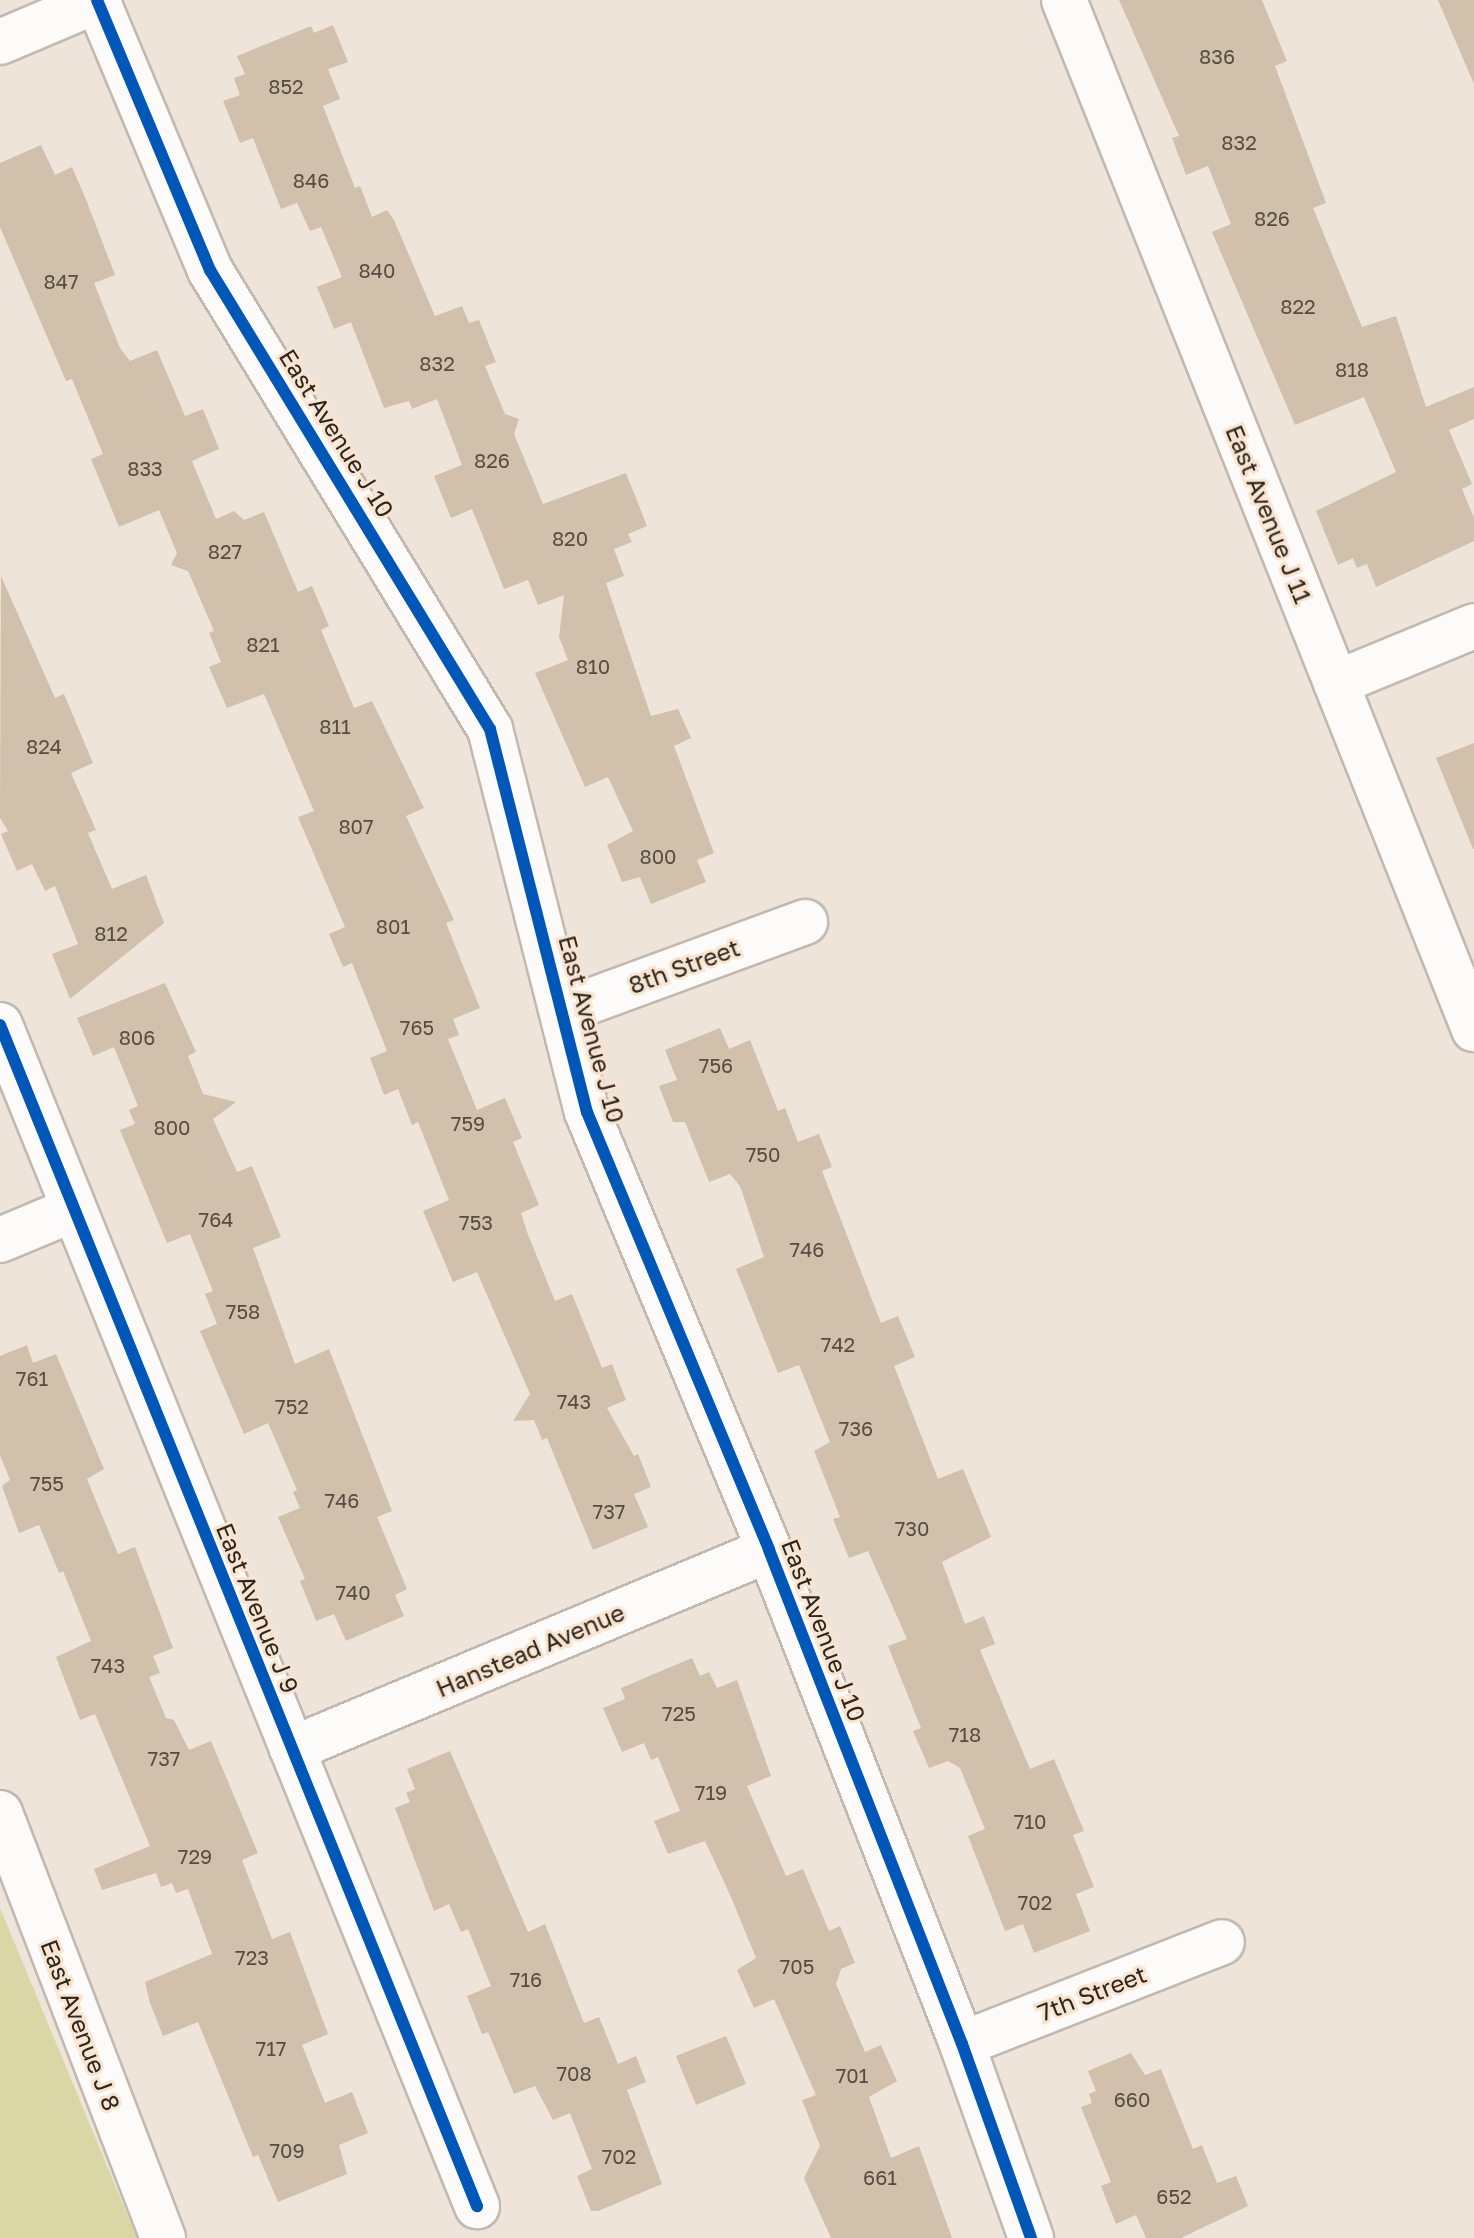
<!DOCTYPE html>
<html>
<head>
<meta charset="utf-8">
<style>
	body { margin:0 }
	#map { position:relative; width:1474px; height:2238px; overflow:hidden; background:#efe4d9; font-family:"Golos Text",sans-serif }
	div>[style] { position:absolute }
	.green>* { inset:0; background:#d8d7a5 }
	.building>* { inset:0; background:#d1c0ab }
	.roads { filter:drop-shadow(2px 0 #c1b9b0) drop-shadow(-2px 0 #c1b9b0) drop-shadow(0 2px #c1b9b0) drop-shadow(0 -2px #c1b9b0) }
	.minor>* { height:44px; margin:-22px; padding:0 22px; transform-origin:22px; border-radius:22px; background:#fdfbf9 }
	.major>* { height:44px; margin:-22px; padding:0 22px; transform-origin:22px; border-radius:22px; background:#fdfbf9 }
	.cycleway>* { height:12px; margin:-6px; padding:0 6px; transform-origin:6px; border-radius:6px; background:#0057b8 }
	span { translate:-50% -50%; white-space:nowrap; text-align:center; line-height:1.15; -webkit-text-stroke:6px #f8e4d0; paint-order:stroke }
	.number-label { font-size:20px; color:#564c41 }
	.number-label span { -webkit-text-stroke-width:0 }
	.street-label { font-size:24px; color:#2d261e }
</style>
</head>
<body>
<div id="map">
	<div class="green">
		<i style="clip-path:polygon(0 1908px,137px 2238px,0 2238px)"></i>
	</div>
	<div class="building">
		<i style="clip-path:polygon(1119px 0,1262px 0,1287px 61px,1275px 66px,1326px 203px,1313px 208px,1362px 327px,1396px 316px,1426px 407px,1474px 387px,1474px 419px,1449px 430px,1472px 484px,1462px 489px,1474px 518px,1474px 541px,1376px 587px,1367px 564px,1357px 568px,1353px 558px,1338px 565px,1316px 511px,1396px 472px,1364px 397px,1295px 425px,1212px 232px,1231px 224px,1208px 166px,1186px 175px,1172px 138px,1179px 136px)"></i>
		<i style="clip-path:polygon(1438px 0,1474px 0,1474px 84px)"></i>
		<i style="clip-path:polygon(333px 25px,348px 62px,328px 69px,340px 99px,323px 106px,355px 188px,360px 186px,372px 217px,387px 210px,394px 220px,435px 316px,462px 306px,469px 323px,479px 320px,496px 362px,485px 366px,505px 414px,519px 419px,514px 434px,543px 504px,626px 473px,647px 526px,628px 534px,632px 542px,614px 549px,624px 576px,606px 583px,651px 716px,678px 709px,691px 738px,674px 746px,714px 853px,697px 860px,706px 882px,651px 904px,640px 877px,622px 882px,607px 845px,633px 831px,608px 777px,585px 787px,535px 673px,568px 660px,559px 637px,564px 595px,538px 605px,528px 580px,504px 589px,472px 509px,451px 518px,434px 476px,462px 465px,437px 399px,412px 409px,409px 401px,384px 408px,351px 322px,334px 329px,317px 287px,342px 277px,321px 227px,310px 231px,297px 203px,281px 209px,253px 138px,240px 143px,223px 101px,240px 95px,234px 78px,245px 74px,237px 56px,311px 26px,314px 33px)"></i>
		<i style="clip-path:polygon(41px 145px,55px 175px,72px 167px,87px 202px,115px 275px,94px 283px,120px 348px,130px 361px,157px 350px,185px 416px,203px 409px,219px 449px,192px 461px,216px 519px,234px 511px,244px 520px,264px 512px,298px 592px,312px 586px,329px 626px,321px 630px,354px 708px,372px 701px,424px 808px,406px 816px,454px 920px,446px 923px,480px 1008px,453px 1019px,459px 1035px,448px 1039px,477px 1110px,505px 1098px,522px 1138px,513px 1142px,539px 1205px,521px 1213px,527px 1232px,555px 1301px,572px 1294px,602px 1368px,612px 1364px,626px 1400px,607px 1408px,634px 1456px,638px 1454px,651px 1487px,634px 1494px,648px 1527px,593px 1550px,547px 1438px,542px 1440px,534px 1420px,513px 1421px,530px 1394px,477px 1272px,453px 1282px,423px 1211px,449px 1200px,418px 1122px,412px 1125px,398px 1089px,384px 1095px,370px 1058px,387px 1051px,352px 963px,343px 967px,329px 934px,345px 927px,298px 817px,314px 811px,264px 694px,227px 708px,209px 667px,221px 662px,209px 633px,214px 631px,188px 571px,171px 565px,177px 553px,159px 510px,119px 527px,91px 459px,103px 454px,72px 379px,66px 381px,0 227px,0 163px)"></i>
		<i style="clip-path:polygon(1px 576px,55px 698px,64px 694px,93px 763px,71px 773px,96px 830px,88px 833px,112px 889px,146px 875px,164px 923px,70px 999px,52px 954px,78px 944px,55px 886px,45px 891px,32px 864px,17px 871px,1px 834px,8px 831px,0 818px)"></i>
		<i style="clip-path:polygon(1474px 743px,1474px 849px,1473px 849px,1436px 758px)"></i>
		<i style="clip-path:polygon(165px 983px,196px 1052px,188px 1056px,203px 1094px,236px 1102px,213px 1119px,237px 1172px,252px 1166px,281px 1237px,253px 1248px,295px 1364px,329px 1349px,392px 1511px,377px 1517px,407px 1589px,395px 1595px,404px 1616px,346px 1641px,334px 1614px,316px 1621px,300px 1581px,305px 1579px,278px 1517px,300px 1508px,293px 1492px,297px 1490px,268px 1423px,244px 1434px,200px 1331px,217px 1324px,205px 1294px,213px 1291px,190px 1234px,167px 1243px,120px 1130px,135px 1124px,129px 1110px,138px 1106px,114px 1047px,93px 1056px,77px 1018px)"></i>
		<i style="clip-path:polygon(720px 1028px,729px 1049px,750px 1040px,778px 1111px,785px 1108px,798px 1142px,819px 1134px,832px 1167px,822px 1171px,881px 1323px,898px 1316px,915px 1357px,894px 1366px,938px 1479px,963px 1469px,991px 1537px,942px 1562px,965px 1624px,984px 1616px,995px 1644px,980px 1650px,1030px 1769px,1054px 1759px,1084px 1831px,1073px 1835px,1094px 1887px,1076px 1894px,1090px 1931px,1034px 1953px,1023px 1924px,1005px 1931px,968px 1836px,985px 1829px,960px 1768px,948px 1761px,929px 1768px,913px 1731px,921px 1728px,888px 1646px,907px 1639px,868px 1551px,849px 1558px,833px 1519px,840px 1517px,814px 1451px,830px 1442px,799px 1365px,778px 1373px,736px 1269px,764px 1257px,740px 1186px,730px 1174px,709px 1182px,685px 1122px,673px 1122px,659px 1086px,677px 1080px,665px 1050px)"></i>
		<i style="clip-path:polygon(27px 1345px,33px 1363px,56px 1354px,104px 1469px,87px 1479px,118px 1554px,135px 1547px,173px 1648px,153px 1656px,160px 1673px,149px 1677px,166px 1718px,174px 1720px,189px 1750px,211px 1741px,258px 1853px,242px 1860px,272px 1939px,290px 1932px,328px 2034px,302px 2045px,325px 2103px,352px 2092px,368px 2133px,339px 2145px,347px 2174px,278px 2202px,258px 2155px,253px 2157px,198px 2022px,163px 2036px,150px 2003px,145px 1982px,212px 1954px,188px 1889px,176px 1893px,172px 1883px,161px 1887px,156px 1873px,102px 1890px,94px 1869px,150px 1846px,95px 1714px,80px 1720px,56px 1657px,91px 1641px,63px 1571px,59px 1573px,39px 1525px,19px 1533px,2px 1486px,10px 1480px,0 1455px,0 1356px)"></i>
		<i style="clip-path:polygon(692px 1658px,700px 1676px,709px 1672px,717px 1688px,737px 1680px,771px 1776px,747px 1786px,786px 1876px,803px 1869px,829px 1931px,840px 1926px,855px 1963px,841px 1969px,836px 1984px,865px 2052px,881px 2045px,897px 2081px,869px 2097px,891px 2158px,919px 2146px,952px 2238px,831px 2238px,804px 2178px,820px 2146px,802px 2100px,816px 2095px,774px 1999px,754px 2008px,737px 1970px,756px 1958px,731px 1897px,705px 1841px,668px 1854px,654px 1821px,680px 1811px,658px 1757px,651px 1760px,644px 1743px,622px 1752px,603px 1708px,625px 1699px,621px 1688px)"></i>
		<i style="clip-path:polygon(450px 1751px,528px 1932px,545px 1924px,584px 2023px,599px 2017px,618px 2064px,636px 2056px,646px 2082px,627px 2090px,662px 2184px,598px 2211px,591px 2211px,577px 2176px,592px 2169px,570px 2113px,553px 2120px,535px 2086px,514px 2094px,488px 2032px,482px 2034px,467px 1996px,491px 1986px,468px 1929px,461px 1932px,449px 1904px,434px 1911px,395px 1808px,410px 1802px,406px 1793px,415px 1789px,407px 1769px)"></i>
		<i style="clip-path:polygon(726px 2036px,746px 2084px,696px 2105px,676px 2056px)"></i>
		<i style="clip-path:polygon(1131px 2053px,1145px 2075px,1161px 2069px,1193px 2149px,1202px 2145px,1217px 2183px,1236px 2176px,1248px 2206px,1181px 2238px,1146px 2238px,1136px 2215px,1116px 2224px,1101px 2186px,1111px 2182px,1081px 2107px,1092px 2103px,1089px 2094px,1096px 2091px,1088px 2071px)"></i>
	</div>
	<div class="roads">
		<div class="minor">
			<i style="left:97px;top:0;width:293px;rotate:67.3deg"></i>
			<i style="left:210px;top:270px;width:538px;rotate:58.62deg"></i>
			<i style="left:490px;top:729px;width:395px;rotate:75.8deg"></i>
			<i style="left:587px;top:1112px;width:474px;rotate:67.4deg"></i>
			<i style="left:769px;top:1550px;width:530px;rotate:68.66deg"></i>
			<i style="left:962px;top:2044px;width:206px;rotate:70.4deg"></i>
			<i style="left:1064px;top:0;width:1108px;rotate:68.28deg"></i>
			<i style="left:1336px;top:683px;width:149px;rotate:-22.4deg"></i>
			<i style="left:563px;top:1011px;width:258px;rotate:-20.2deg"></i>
			<i style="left:0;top:1025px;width:1274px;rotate:68.01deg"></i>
			<i style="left:0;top:1240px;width:80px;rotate:-22.7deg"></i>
			<i style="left:292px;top:1749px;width:517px;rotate:-22.65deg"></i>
			<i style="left:0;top:1813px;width:455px;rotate:69deg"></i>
			<i style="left:962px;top:2044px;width:279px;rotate:-21.4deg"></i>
		</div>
		<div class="major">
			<i style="left:0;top:42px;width:108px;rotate:-23deg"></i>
		</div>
	</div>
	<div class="cycleway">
		<i style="left:97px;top:0;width:293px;rotate:67.3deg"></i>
		<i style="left:210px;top:270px;width:538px;rotate:58.62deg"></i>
		<i style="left:490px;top:729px;width:395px;rotate:75.8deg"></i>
		<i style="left:587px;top:1112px;width:474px;rotate:67.4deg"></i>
		<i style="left:769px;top:1550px;width:530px;rotate:68.66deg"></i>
		<i style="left:962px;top:2044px;width:206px;rotate:70.4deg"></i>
		<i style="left:0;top:1025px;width:1274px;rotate:68.01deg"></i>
	</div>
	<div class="number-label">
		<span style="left:1217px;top:56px">836</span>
		<span style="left:286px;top:86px">852</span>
		<span style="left:1239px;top:142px">832</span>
		<span style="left:311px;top:180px">846</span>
		<span style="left:1272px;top:218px">826</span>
		<span style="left:377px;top:270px">840</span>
		<span style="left:61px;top:281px">847</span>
		<span style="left:1298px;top:306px">822</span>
		<span style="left:437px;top:363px">832</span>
		<span style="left:1352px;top:369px">818</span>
		<span style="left:492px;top:460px">826</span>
		<span style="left:145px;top:468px">833</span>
		<span style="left:570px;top:538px">820</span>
		<span style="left:225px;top:551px">827</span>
		<span style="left:263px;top:644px">821</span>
		<span style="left:593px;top:666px">810</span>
		<span style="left:335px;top:726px">811</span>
		<span style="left:44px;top:746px">824</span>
		<span style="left:356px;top:826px">807</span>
		<span style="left:658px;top:856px">800</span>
		<span style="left:393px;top:926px">801</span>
		<span style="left:111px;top:933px">812</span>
		<span style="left:417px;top:1027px">765</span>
		<span style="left:137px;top:1037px">806</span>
		<span style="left:716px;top:1065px">756</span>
		<span style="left:468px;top:1123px">759</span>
		<span style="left:172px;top:1127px">800</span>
		<span style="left:763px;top:1154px">750</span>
		<span style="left:216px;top:1219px">764</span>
		<span style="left:476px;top:1222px">753</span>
		<span style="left:807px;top:1249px">746</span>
		<span style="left:243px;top:1311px">758</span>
		<span style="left:838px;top:1344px">742</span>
		<span style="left:32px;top:1378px">761</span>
		<span style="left:574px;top:1401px">743</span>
		<span style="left:292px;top:1406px">752</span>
		<span style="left:856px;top:1428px">736</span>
		<span style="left:47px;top:1483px">755</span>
		<span style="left:342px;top:1500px">746</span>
		<span style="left:609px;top:1511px">737</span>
		<span style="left:912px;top:1528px">730</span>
		<span style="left:353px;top:1592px">740</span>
		<span style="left:108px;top:1665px">743</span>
		<span style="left:679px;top:1713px">725</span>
		<span style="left:965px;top:1734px">718</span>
		<span style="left:164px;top:1758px">737</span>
		<span style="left:711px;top:1792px">719</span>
		<span style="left:1030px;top:1821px">710</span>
		<span style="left:195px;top:1856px">729</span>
		<span style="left:1035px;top:1902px">702</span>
		<span style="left:252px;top:1957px">723</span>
		<span style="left:797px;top:1966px">705</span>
		<span style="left:526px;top:1979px">716</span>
		<span style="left:271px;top:2048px">717</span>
		<span style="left:574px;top:2073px">708</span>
		<span style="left:852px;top:2075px">701</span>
		<span style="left:1132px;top:2099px">660</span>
		<span style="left:287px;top:2150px">709</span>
		<span style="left:619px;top:2156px">702</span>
		<span style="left:880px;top:2177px">661</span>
		<span style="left:1174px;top:2196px">652</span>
	</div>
	<div class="street-label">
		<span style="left:337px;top:433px;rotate:58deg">East Avenue J 10</span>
		<span style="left:1269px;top:514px;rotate:68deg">East Avenue J 11</span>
		<span style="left:684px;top:966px;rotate:-20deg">8th Street</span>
		<span style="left:592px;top:1029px;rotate:75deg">East Avenue J 10</span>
		<span style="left:258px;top:1608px;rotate:68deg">East Avenue J 9</span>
		<span style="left:824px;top:1630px;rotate:69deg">East Avenue J 10</span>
		<span style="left:530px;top:1650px;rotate:-23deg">Hanstead Avenue</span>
		<span style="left:1092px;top:1993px;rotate:-21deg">7th Street</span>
		<span style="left:81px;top:2025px;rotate:69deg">East Avenue J 8</span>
	</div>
</div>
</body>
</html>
